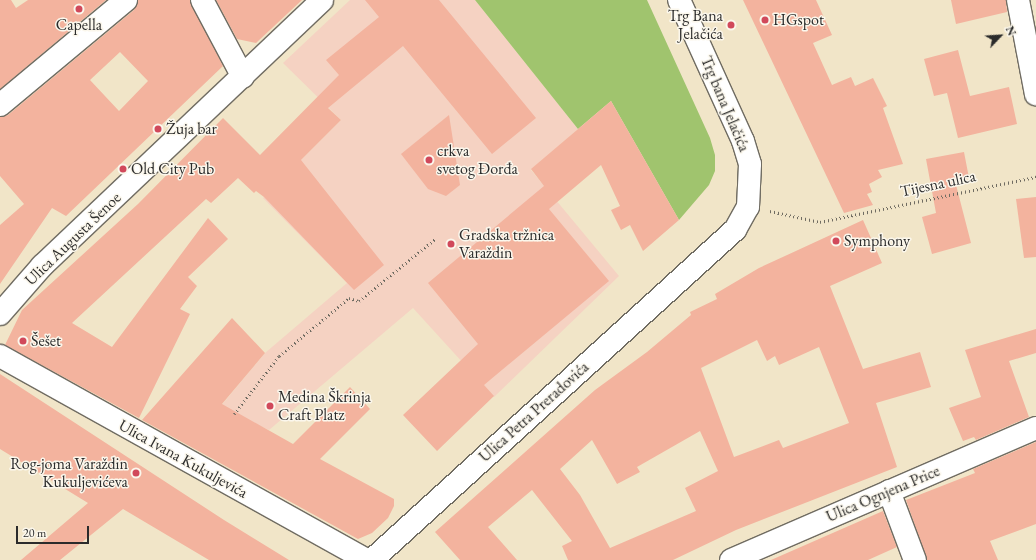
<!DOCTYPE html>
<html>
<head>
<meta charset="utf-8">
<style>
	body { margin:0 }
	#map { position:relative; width:1036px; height:560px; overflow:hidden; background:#f1e5c8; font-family:"EB Garamond",serif }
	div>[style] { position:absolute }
	.built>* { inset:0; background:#f5d2c2 }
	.green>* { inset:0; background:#a0c46e }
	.building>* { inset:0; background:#f3b39e }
	.path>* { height:2.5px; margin-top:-1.25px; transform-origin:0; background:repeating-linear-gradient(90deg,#706c62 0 1px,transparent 0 4px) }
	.roads { filter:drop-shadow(1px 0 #706c62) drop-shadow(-1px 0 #706c62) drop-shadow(0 1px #706c62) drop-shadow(0 -1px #706c62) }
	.minor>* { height:22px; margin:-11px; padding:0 11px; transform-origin:11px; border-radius:11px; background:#fff }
	.major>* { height:22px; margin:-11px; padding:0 11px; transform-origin:11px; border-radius:11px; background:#fff }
	.dots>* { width:11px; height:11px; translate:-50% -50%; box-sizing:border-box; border:2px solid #fbf7ec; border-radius:50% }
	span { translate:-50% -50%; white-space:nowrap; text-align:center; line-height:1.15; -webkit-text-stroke:3px #fbf7ec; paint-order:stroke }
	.poi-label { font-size:16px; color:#2b2b2b }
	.right { translate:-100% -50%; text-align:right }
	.left { translate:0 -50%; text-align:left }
	.street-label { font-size:16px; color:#2b2b2b }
	.north { position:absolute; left:980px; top:16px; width:40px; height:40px; -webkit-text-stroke:3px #fbf7ec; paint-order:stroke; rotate:65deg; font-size:11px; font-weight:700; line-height:16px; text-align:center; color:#2b2b2b }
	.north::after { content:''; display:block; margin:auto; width:14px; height:18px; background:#2b2b2b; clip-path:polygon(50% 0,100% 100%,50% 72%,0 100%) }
	.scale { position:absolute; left:16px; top:526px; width:73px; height:18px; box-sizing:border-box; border:2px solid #2b2b2b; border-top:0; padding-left:5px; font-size:12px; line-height:14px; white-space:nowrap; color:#2b2b2b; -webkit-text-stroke:3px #fbf7ec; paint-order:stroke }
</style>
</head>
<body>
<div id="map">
	<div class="built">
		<i style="clip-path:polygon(350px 0,475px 0,578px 129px,531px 170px,619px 276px,494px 397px,413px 308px,269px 430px,220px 407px,265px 353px,347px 283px,263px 198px,341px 120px,283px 63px)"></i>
	</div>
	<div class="green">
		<i style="clip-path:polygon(475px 0,647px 0,710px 138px,715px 155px,715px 171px,709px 185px,679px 220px,611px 101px,578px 129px)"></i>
	</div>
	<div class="building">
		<i style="clip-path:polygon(0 0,11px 0,16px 8px,28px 0,106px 0,0 89px)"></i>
		<i style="clip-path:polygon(evenodd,138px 0,190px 0,223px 66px,66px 216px,52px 208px,0 284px,0 225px,24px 204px,0 176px,0 117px,8px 115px,134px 10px,138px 0,120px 52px,148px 81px,119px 111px,90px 80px,120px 52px)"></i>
		<i style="clip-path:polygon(216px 0,302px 0,256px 43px,237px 39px)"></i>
		<i style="clip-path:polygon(365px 0,439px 0,536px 118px,492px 154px,403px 46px,328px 108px,341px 120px,301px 160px,384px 265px,354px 290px,264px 197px,256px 191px,254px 193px,238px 178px,211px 203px,206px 199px,72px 323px,112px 347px,208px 218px,228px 239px,188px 277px,197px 286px,180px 309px,190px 314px,139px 418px,5px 345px,22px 310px,138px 204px,223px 118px,260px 155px,339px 75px,326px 60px,379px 17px)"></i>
		<i style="clip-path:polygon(743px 0,816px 0,832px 35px,813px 43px,832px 85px,851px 77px,855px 86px,873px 78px,887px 106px,883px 108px,903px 164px,878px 170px,882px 177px,869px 184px,872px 192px,867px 194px,873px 205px,844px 213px)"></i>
		<i style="clip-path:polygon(951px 0,1006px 0,1007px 12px,956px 24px)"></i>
		<i style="clip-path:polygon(958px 50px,970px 96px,1009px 87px,1017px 124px,958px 138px,947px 93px,934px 96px,924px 59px)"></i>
		<i style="clip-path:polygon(611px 101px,679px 220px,643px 251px,630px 225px,621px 230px,611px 210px,620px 206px,601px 165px,549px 209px,609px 281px,484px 385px,494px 396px,437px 451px,403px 415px,478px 344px,428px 283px,544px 186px,531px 169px)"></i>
		<i style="clip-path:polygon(449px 115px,460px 185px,446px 196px,428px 189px,401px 154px)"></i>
		<i style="clip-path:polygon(964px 152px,969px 178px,955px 181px,971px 243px,932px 254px,922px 217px,936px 213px,926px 159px)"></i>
		<i style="clip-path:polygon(1036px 197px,1036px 257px,1024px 258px,1016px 199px)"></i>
		<i style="clip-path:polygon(evenodd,863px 220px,882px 263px,830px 286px,863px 369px,920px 352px,931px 387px,876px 403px,897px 467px,736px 530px,673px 560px,568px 560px,562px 546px,572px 541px,532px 490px,488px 527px,517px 560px,460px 560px,435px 532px,595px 390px,647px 352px,691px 315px,690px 312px,717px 299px,715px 294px,759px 268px,863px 220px,757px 340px,767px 361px,775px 356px,779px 365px,819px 347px,849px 423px,783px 448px,779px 440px,734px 457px,701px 368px,757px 340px,863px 220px,700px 431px,718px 471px,685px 488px,696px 511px,610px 548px,580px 495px,560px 469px,592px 440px,617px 484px,640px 472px,637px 467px,700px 431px)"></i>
		<i style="clip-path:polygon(232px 318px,265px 353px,222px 404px,293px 444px,350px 387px,370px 409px,320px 459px,394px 499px,394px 506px,388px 518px,372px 533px,358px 539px,142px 420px)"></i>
		<i style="clip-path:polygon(1036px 329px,1036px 353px,1009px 361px,1029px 417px,976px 440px,974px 437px,963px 441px,949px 408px,981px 397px,965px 350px)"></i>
		<i style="clip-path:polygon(0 374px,224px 520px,289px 560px,209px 560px,123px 509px,60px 560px,21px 560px,88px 503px,0 449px)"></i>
		<i style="clip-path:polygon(1036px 442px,1036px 524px,990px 541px,998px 560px,927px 560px,906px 500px,975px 473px,973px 469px)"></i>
		<i style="clip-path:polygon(883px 511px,897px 547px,868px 560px,771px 560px)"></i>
	</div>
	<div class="path">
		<i style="left:770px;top:211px;width:51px;rotate:12.4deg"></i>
		<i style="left:820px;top:222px;width:221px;rotate:-11.8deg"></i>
		<i style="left:234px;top:414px;width:73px;rotate:-52.2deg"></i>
		<i style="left:279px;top:356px;width:91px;rotate:-39.6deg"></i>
		<i style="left:349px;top:298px;width:10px;rotate:17deg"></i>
		<i style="left:359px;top:301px;width:98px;rotate:-39.2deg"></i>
	</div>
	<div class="roads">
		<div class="minor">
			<i style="left:202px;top:0;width:87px;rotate:62deg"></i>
			<i style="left:1018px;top:0;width:96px;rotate:79.2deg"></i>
			<i style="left:0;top:105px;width:164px;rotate:-39.8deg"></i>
			<i style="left:0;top:314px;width:64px;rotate:-48.8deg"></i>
			<i style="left:42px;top:266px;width:386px;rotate:-43.5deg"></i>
			<i style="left:0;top:356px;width:420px;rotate:29.1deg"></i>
			<i style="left:889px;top:491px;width:74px;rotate:69.4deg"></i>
			<i style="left:731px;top:560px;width:332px;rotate:-23.4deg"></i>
		</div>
		<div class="major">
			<i style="left:372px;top:560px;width:491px;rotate:-42.3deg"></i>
			<i style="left:735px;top:230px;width:26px;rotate:-61deg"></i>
			<i style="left:748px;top:207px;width:43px;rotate:-87.3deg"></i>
			<i style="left:750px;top:164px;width:24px;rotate:-107deg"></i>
			<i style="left:743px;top:141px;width:155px;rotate:-114.4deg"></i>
		</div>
	</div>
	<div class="dots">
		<i style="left:79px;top:9px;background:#d1495b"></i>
		<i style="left:765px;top:20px;background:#d1495b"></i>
		<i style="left:731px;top:25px;background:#d1495b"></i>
		<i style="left:158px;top:129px;background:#d1495b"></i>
		<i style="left:429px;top:160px;background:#d1495b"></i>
		<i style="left:123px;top:169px;background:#d1495b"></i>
		<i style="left:836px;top:241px;background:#d1495b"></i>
		<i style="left:451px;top:244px;background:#d1495b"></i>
		<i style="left:23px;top:341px;background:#d1495b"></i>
		<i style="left:270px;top:406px;background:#d1495b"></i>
		<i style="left:136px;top:473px;background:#d1495b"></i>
	</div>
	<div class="poi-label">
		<span class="right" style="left:723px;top:25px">Trg Bana<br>Jelačića</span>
		<span class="left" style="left:773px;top:20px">HGspot</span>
		<span style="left:79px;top:25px">Capella</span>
		<span class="left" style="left:166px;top:129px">Žuja bar</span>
		<span class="left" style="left:437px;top:160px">crkva<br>svetog Đorđa</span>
		<span class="left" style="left:131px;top:169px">Old City Pub</span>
		<span class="left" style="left:459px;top:244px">Gradska tržnica<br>Varaždin</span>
		<span class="left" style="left:844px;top:241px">Symphony</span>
		<span class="left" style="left:31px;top:341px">Šešet</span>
		<span class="left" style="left:278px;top:406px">Medina Škrinja<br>Craft Platz</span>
		<span class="right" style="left:128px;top:473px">Rog-joma Varaždin<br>Kukuljevićeva</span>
	</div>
	<div class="street-label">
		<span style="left:725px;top:104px;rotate:67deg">Trg bana Jelačića</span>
		<span style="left:938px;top:184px;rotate:-12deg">Tijesna ulica</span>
		<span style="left:73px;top:239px;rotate:-44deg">Ulica Augusta Šenoe</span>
		<span style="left:534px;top:412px;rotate:-42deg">Ulica Petra Preradovića</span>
		<span style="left:183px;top:459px;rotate:29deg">Ulica Ivana Kukuljevića</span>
		<span style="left:883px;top:494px;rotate:-23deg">Ulica Ognjena Price</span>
	</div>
	<div class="north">N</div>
	<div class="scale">20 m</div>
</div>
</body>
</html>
